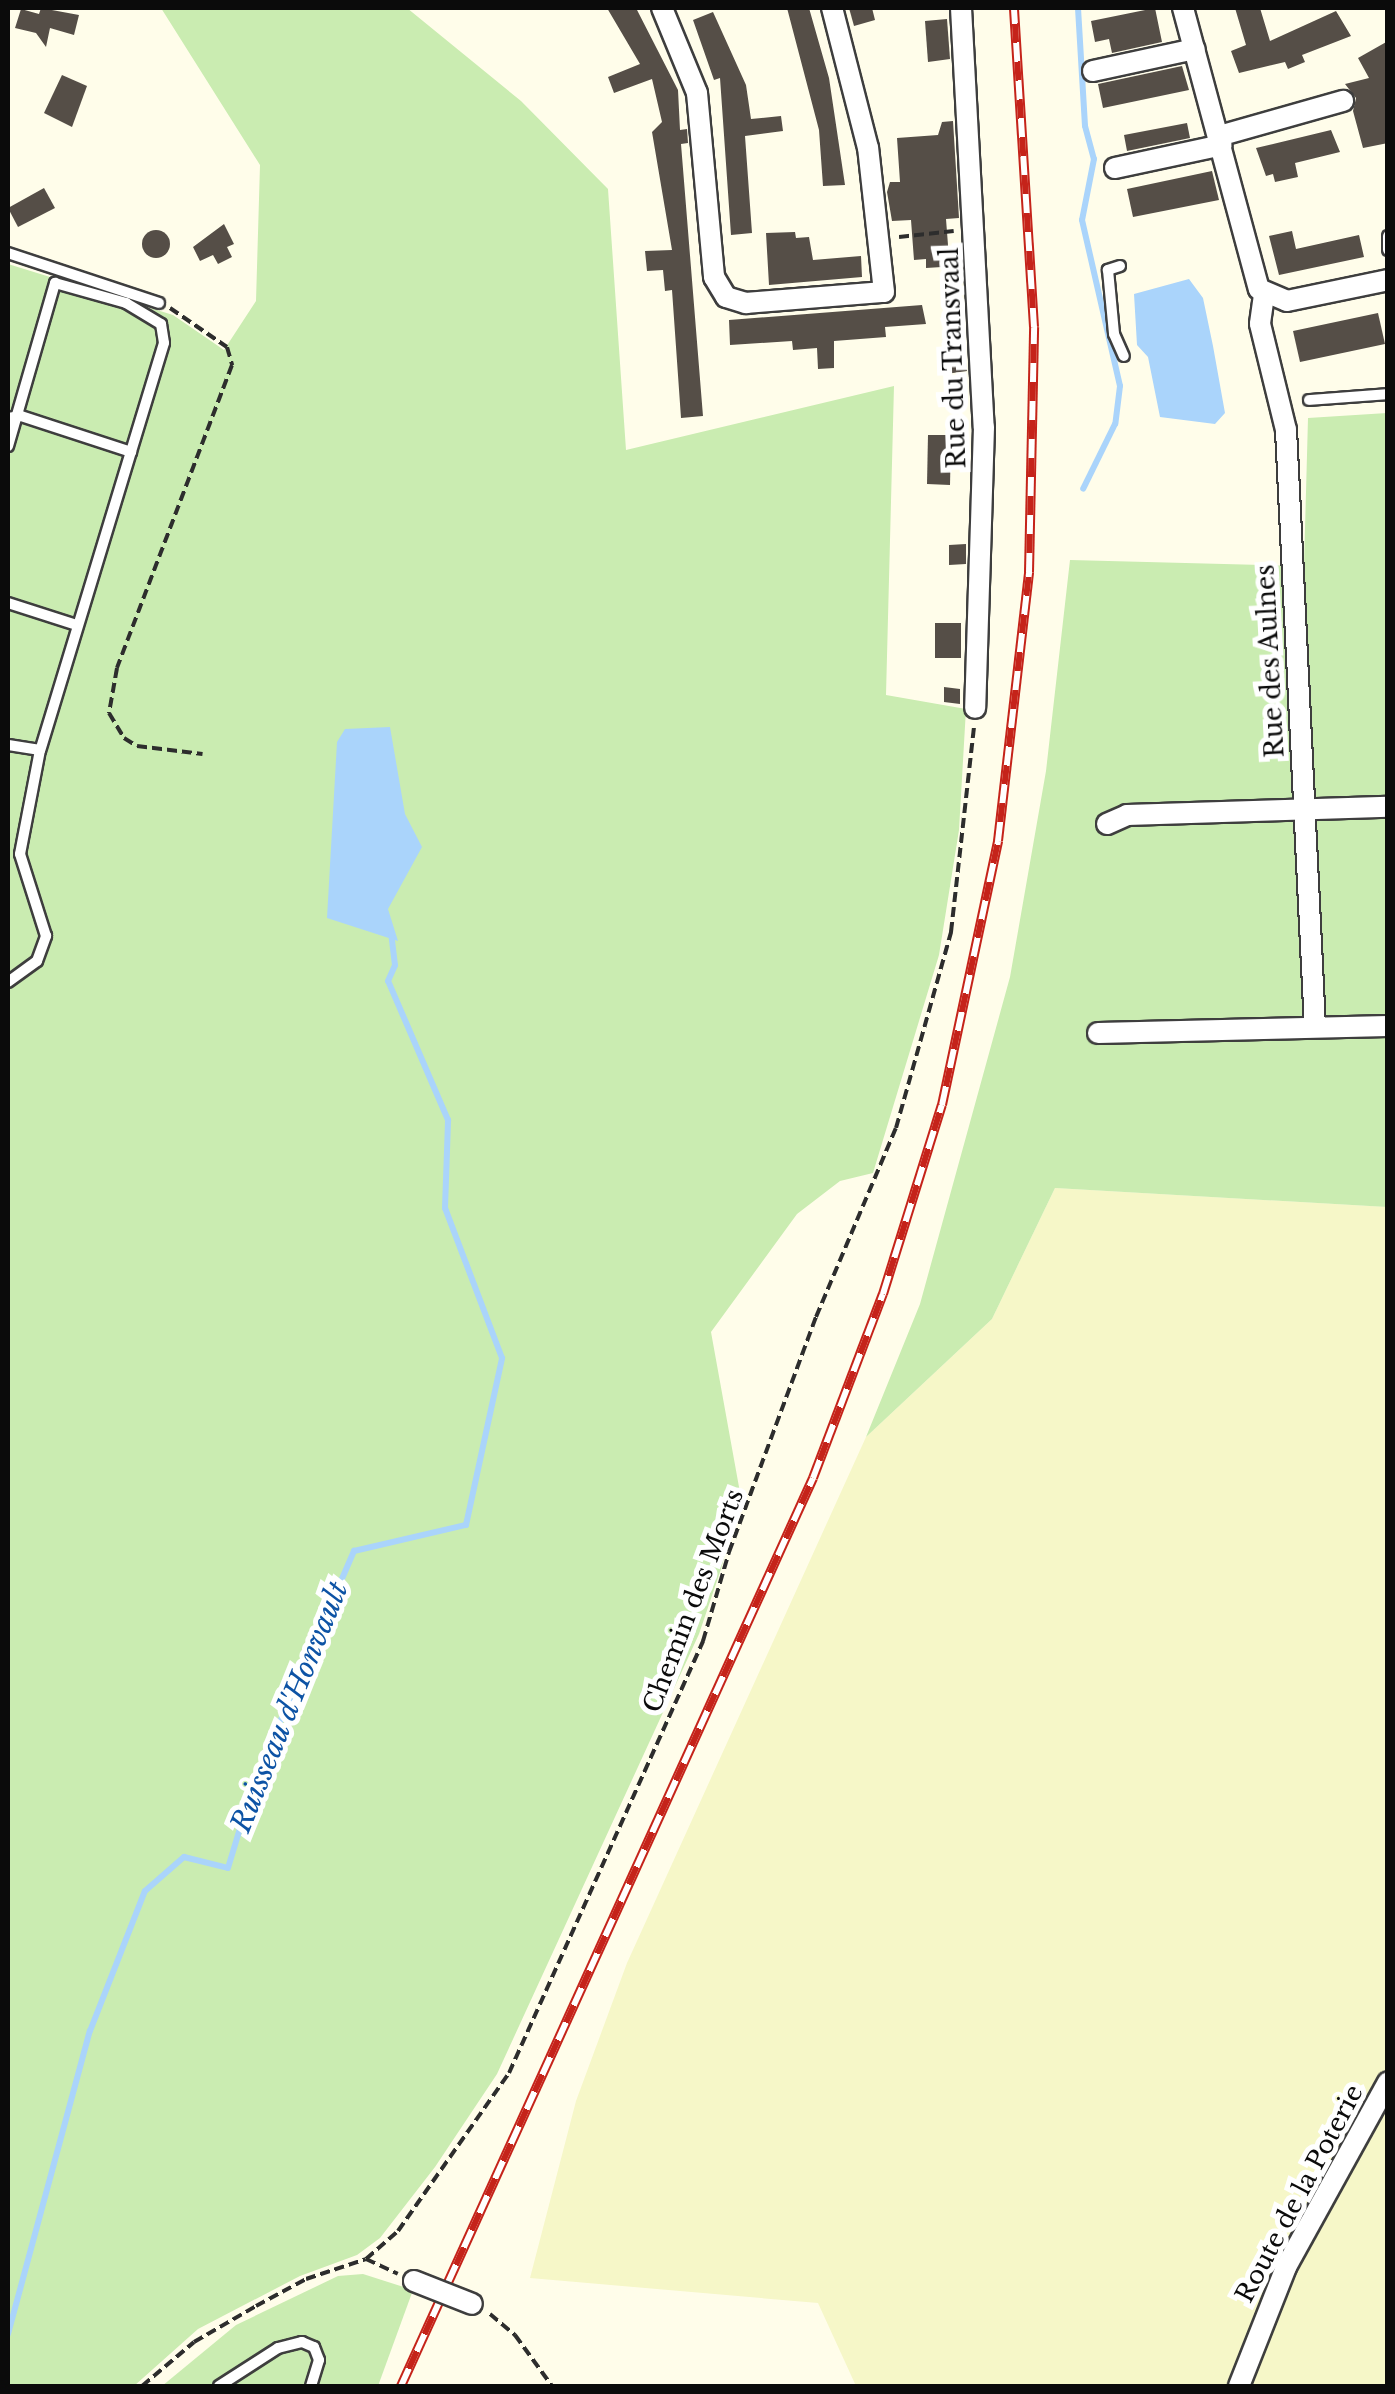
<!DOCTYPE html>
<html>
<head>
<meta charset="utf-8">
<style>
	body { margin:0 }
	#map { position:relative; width:1395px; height:2394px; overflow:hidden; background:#fffdea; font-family:"Libre Baskerville",serif }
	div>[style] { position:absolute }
	.farmland>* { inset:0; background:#f6f7c8 }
	.green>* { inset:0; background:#caecb1 }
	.water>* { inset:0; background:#aad4fb }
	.stream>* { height:6px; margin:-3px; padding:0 3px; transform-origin:3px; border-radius:3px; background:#aad4fb }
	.building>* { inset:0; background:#554e47 }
	.round { border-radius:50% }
	.path>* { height:4px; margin-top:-2px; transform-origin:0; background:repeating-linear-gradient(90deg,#2d2d2d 0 10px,transparent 0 15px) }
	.roads { filter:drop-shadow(2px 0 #3e3e3e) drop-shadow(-2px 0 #3e3e3e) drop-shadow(0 2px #3e3e3e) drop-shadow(0 -2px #3e3e3e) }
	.service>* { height:10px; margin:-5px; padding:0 5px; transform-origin:5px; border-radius:5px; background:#fff }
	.minor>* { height:20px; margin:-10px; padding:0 10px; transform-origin:10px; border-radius:10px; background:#fff }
	.rail>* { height:10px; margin-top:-5px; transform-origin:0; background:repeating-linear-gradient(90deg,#fff 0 19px,#c5231a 0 38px); box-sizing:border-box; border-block:2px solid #c5231a }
	.bridges { filter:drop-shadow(2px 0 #3e3e3e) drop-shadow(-2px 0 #3e3e3e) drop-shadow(0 2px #3e3e3e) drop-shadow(0 -2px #3e3e3e) }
	.minor-bridge>* { height:20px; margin:-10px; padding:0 10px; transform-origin:10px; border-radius:10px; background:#fff }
	span { translate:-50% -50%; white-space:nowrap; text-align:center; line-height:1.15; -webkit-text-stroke:10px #fff; paint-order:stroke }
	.street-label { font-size:25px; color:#0b0b0b }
	.water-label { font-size:28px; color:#0d53a5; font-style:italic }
	.frame { position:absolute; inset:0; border:10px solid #0b0b0b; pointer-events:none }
</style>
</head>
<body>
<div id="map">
	<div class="farmland">
		<i style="clip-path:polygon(1055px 1188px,1387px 1207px,1387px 2386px,856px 2386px,818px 2303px,530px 2278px,576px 2101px,627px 1963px,866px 1437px,992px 1319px)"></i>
	</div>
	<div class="green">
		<i style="clip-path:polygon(161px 8px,407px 8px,521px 101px,608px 189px,626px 450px,894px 386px,886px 695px,966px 709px,959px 830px,939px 955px,873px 1173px,840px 1181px,797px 1214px,711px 1332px,741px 1498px,721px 1569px,699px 1634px,497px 2074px,435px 2167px,380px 2238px,357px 2255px,300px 2276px,198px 2329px,134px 2386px,8px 2386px,8px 264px,173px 315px,224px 350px,256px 301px,260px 165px)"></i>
		<i style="clip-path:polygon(1387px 413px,1387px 1207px,1055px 1188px,992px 1319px,866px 1437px,920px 1304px,1010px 977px,1046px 771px,1070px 560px,1304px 566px,1308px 418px)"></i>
		<i style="clip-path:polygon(363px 2274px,413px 2290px,378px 2386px,162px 2386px,236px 2325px,338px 2276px)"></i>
	</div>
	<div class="water">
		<i style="clip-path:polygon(1189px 279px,1203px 298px,1213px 346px,1225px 413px,1215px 424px,1160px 417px,1148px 357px,1137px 345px,1134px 294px)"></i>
		<i style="clip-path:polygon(390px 727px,405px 814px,422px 847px,388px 909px,398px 941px,327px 918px,337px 742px,345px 729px)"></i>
	</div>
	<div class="stream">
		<i style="left:1078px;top:8px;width:118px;rotate:86.6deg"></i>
		<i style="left:1085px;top:126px;width:34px;rotate:75deg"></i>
		<i style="left:1094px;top:159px;width:62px;rotate:101.1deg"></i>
		<i style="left:1082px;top:220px;width:170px;rotate:77.1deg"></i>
		<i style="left:1120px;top:386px;width:38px;rotate:97deg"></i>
		<i style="left:1115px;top:424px;width:72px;rotate:116.2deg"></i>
		<i style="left:8px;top:2334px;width:314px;rotate:-74.9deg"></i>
		<i style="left:90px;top:2031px;width:150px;rotate:-68.6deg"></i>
		<i style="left:145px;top:1891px;width:52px;rotate:-41.1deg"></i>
		<i style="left:184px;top:1857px;width:45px;rotate:14deg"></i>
		<i style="left:228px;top:1868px;width:90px;rotate:-73.2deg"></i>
		<i style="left:254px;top:1782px;width:252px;rotate:-66.6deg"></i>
		<i style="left:354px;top:1551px;width:115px;rotate:-13.1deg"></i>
		<i style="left:466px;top:1525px;width:171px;rotate:-77.8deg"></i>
		<i style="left:502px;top:1358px;width:160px;rotate:-110.8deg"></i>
		<i style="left:445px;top:1208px;width:88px;rotate:-88deg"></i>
		<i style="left:448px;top:1120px;width:151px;rotate:-113.3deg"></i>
		<i style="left:388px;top:981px;width:17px;rotate:-66deg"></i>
		<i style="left:395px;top:965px;width:32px;rotate:-97deg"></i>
	</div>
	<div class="building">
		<i style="clip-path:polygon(41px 8px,79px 15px,74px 35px,50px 28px,46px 47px,36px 33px,15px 28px,21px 9px,39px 14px)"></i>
		<i style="clip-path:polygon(607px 8px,636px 8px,678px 90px,680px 130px,687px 129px,688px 143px,681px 144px,703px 416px,681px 418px,672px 290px,665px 291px,663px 270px,647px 271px,645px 251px,672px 250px,652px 132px,662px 122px,652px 79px,614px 93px,608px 77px,640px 64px)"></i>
		<i style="clip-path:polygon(787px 8px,809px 8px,829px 78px,845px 185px,823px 186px,819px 130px)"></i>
		<i style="clip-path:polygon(849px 8px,872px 8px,875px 20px,854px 26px)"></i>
		<i style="clip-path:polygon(1155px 8px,1162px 42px,1112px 53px,1109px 39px,1095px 42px,1091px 21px)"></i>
		<i style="clip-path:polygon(1235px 8px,1260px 8px,1270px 41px,1336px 11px,1351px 36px,1302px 55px,1305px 62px,1288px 69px,1285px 62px,1239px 73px,1231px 51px,1246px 45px)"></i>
		<i style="clip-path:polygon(713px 12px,746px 85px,751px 119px,781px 116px,783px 131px,745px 136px,752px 233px,731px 235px,720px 78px,714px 80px,693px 20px)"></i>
		<i style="clip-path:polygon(947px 19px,950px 59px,928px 62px,925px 21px)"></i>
		<i style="clip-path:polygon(1388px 41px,1388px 143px,1363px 148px,1353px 111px,1356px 98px,1345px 84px,1369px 78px,1358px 58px)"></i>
		<i style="clip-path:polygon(1182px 66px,1189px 90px,1103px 108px,1098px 84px)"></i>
		<i style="clip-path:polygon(62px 75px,87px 86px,72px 127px,44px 113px)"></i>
		<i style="clip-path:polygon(953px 121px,959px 218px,946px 219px,949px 258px,941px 258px,942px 267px,926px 268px,926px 259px,914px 260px,911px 220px,892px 221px,887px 192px,890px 182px,900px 182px,897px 138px,938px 135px,942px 122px)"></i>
		<i style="clip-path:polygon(1187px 123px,1190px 138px,1127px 151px,1124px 135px)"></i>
		<i style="clip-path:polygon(1331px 130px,1340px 152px,1295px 163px,1298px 177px,1275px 182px,1273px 174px,1266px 176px,1256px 148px)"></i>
		<i style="clip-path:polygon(1212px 171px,1219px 200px,1133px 217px,1127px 189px)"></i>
		<i style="clip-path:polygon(44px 188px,55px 208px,18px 227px,8px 208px)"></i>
		<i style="clip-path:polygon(224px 224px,234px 244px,227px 247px,232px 257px,218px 264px,213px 255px,200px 261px,193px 247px)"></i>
		<i class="round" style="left:142px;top:230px;width:28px;height:28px"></i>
		<i style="clip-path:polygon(1292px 231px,1296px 249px,1359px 235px,1364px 257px,1279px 275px,1269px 236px)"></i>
		<i style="clip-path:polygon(795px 232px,796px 238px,809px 237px,813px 260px,861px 256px,862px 277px,769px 285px,766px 233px)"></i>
		<i style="clip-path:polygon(922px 305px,926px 324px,885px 327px,886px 337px,834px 341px,834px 368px,818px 369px,817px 348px,793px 350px,792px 341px,730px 345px,729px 320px)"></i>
		<i style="clip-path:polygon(1378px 313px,1385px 344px,1300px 362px,1293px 331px)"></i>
		<i style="clip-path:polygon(965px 355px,967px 371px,946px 374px,943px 359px)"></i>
		<i style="clip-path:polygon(928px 435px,951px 435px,950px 485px,927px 484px)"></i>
		<i style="clip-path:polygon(966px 544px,966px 564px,949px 565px,949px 545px)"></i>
		<i style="clip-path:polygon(935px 623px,961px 623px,961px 658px,935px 658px)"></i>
		<i style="clip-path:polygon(944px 687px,960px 689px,960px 704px,944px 702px)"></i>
	</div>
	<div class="path">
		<i style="left:899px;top:237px;width:55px;rotate:-6.2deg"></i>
		<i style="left:170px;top:308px;width:69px;rotate:34.4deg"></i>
		<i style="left:227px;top:347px;width:19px;rotate:74deg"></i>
		<i style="left:232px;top:365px;width:324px;rotate:110.8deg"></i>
		<i style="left:117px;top:668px;width:46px;rotate:100.1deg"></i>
		<i style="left:109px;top:713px;width:29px;rotate:59deg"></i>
		<i style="left:124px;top:738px;width:15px;rotate:32deg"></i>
		<i style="left:137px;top:746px;width:66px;rotate:6.9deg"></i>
		<i style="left:366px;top:2259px;width:35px;rotate:25deg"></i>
		<i style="left:490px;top:2314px;width:33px;rotate:40deg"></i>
		<i style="left:515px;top:2335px;width:63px;rotate:54deg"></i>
		<i style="left:142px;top:2386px;width:68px;rotate:-40.2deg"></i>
		<i style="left:194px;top:2342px;width:72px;rotate:-30.1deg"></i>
		<i style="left:256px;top:2306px;width:57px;rotate:-28.4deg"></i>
		<i style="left:306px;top:2279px;width:63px;rotate:-18.4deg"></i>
		<i style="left:366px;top:2259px;width:43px;rotate:-41.2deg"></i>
		<i style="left:398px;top:2231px;width:193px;rotate:-54.9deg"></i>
		<i style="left:509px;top:2073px;width:474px;rotate:-65.8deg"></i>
		<i style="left:703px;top:1641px;width:93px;rotate:-73.7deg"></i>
		<i style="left:729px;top:1552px;width:251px;rotate:-69.7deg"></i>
		<i style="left:816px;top:1317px;width:205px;rotate:-67.1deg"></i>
		<i style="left:896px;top:1128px;width:204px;rotate:-74.3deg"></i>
		<i style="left:951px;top:932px;width:206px;rotate:-83.6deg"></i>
	</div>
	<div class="roads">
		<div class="service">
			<i style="left:1388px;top:236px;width:14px;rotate:90deg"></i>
			<i style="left:8px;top:253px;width:159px;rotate:18.3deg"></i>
			<i style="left:1120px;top:266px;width:13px;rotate:162deg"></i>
			<i style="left:1108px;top:270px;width:64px;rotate:84.6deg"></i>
			<i style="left:1114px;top:334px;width:24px;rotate:66deg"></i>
			<i style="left:1309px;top:400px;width:79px;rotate:-4.3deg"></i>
			<i style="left:8px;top:418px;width:13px;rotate:-9deg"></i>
			<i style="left:21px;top:416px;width:116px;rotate:18.1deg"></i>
			<i style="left:8px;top:446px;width:170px;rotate:-73.9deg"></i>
			<i style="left:55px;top:283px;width:74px;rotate:15.7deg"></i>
			<i style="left:126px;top:303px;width:41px;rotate:31deg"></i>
			<i style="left:161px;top:324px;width:19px;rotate:81deg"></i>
			<i style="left:164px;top:343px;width:425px;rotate:106.9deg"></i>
			<i style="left:40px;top:750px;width:32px;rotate:-171deg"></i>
			<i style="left:8px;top:603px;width:72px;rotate:17.7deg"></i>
			<i style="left:8px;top:982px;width:36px;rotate:-36deg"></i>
			<i style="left:37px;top:961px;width:27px;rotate:-70deg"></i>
			<i style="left:46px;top:936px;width:86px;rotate:-107.6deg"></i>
			<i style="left:20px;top:854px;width:106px;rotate:-79.1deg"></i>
			<i style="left:219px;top:2386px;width:70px;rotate:-32.8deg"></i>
			<i style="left:278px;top:2348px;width:25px;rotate:-14deg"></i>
			<i style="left:302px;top:2342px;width:13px;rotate:23deg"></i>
			<i style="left:314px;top:2347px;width:14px;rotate:69deg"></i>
			<i style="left:319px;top:2360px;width:27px;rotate:107deg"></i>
		</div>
		<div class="minor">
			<i style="left:662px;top:8px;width:92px;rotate:67.6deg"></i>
			<i style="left:697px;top:93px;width:185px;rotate:84.7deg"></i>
			<i style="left:714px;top:277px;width:23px;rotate:59deg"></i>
			<i style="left:726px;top:297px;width:21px;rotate:17deg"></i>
			<i style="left:746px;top:303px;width:138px;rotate:-4.6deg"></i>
			<i style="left:884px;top:292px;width:145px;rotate:-96.3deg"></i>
			<i style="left:868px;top:148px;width:145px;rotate:-104.4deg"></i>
			<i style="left:961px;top:8px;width:420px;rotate:86.9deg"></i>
			<i style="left:984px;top:427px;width:281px;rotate:91.8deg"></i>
			<i style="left:1183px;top:8px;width:291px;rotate:74.9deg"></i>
			<i style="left:1259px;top:289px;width:30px;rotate:23deg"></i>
			<i style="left:1287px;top:301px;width:103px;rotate:-11.7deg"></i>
			<i style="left:1093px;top:71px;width:104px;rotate:-12.2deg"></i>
			<i style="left:1219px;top:136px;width:129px;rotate:-15.8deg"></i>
			<i style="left:1115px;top:168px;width:109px;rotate:-12.1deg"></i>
			<i style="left:1264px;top:295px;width:29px;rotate:98deg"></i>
			<i style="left:1260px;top:324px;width:109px;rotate:76.2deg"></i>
			<i style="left:1286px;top:430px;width:598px;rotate:87.22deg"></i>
			<i style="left:1107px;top:824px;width:22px;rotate:-24deg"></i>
			<i style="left:1127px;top:815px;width:261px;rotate:-1.8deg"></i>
			<i style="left:1098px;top:1033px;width:290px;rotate:-1.4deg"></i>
			<i style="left:1239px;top:2386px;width:128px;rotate:-68.4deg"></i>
			<i style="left:1286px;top:2267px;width:211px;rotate:-61.1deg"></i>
		</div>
	</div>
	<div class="rail">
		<i style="left:401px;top:2386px;width:997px;rotate:-65.59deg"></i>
		<i style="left:813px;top:1478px;width:197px;rotate:-69.2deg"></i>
		<i style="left:883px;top:1294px;width:198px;rotate:-72.7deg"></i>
		<i style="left:942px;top:1105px;width:270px;rotate:-78deg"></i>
		<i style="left:998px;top:841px;width:271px;rotate:-83.4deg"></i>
		<i style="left:1029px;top:572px;width:245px;rotate:-88.8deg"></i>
		<i style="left:1034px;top:327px;width:320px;rotate:-93.6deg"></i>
	</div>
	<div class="bridges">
		<div class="minor-bridge">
			<i style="left:414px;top:2281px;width:62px;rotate:21.6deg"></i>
		</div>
	</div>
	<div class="street-label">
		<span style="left:954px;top:358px;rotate:-92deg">Rue du Transvaal</span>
		<span style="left:1271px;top:661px;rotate:-93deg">Rue des Aulnes</span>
		<span style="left:694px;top:1601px;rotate:-69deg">Chemin des Morts</span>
		<span style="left:1300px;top:2194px;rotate:-62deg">Route de la Poterie</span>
	</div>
	<div class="water-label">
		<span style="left:290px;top:1707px;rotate:-68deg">Ruisseau d'Honvault</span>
	</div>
	<div class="frame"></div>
</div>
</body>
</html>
